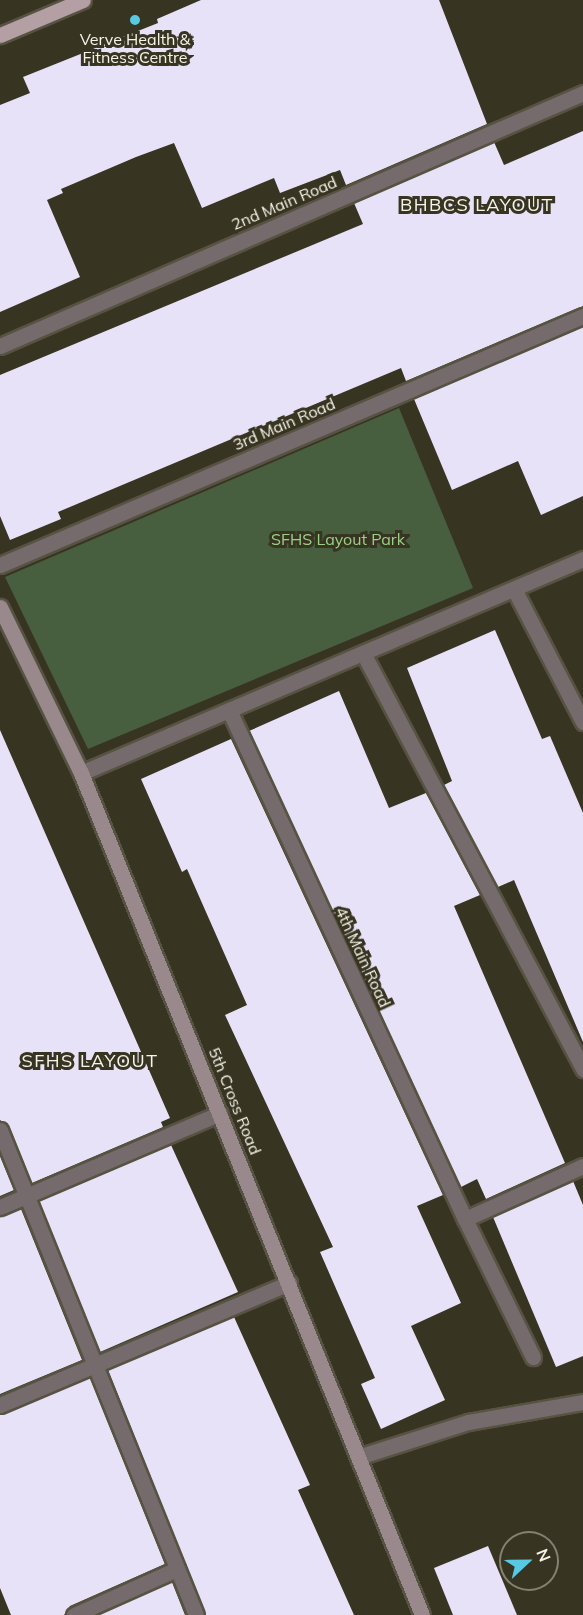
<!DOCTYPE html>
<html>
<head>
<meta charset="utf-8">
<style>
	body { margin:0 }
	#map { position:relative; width:583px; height:1615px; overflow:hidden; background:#383422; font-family:Mulish,sans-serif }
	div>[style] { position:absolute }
	.green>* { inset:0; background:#475e3f }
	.building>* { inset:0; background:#e8e2f8 }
	.roads { filter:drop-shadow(2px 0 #575342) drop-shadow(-2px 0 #575342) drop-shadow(0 2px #575342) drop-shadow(0 -2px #575342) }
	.lane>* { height:15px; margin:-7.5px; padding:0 7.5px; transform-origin:7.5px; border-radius:7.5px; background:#756a6c }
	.street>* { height:15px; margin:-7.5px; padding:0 7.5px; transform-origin:7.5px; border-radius:7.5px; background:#756a6c }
	.secondary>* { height:15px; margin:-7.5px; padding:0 7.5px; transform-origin:7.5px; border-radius:7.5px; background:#99888c }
	.primary>* { height:15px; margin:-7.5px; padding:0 7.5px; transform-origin:7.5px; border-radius:7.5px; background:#b49fa4 }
	.dots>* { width:16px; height:16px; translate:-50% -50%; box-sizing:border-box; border:3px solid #383422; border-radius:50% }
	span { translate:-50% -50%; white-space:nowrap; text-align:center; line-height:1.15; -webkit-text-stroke:6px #383422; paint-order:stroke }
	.poi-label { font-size:16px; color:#f7f4e9 }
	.street-label { font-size:16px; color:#f7f4e9 }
	.park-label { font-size:16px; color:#9ad187 }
	.neighbourhood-label { font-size:18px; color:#f7f4e9; letter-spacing:1.5px }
	.north { position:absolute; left:499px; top:1531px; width:60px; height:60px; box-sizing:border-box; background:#383422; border:2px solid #848172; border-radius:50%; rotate:68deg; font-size:16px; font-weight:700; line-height:24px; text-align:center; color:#f7f4e9 }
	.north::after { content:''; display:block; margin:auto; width:21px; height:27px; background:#57c9e2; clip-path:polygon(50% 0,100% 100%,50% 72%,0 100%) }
</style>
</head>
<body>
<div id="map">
	<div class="green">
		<i style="clip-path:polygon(399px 408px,473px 588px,88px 749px,5px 577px)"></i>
	</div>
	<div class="building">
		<i style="clip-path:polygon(201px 0,439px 0,487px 124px,346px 185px,340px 170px,280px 193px,274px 178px,202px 208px,174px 143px,136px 157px,61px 189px,63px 193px,47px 200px,80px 277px,0 312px,0 105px,30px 93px,23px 77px,158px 23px,157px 19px)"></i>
		<i style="clip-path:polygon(583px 131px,583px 306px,406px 381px,401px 368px,58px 512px,61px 519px,10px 540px,0 516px,0 375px,363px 224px,354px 203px,494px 142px,504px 165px)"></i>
		<i style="clip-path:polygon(583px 327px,583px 496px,541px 515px,518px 461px,452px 490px,414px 399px)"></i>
		<i style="clip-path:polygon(495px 630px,542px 739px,550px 736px,583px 813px,583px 1042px,514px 880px,498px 887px,444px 785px,452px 781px,407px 668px)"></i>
		<i style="clip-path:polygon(339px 691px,389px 808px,426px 793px,480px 895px,454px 906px,565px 1163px,486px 1199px,477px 1179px,461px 1187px,249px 731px)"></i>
		<i style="clip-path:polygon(0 730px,170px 1118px,161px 1122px,163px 1127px,32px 1183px,9px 1126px,0 1120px)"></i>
		<i style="clip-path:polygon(231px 739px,443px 1195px,417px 1206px,461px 1303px,411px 1326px,445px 1400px,381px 1429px,361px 1384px,375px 1378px,320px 1252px,333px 1247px,225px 1015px,247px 1005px,187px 869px,182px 872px,141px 779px)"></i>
		<i style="clip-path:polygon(171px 1145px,238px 1292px,100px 1352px,39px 1201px)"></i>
		<i style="clip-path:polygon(0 1156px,14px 1190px,0 1196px)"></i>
		<i style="clip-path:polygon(573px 1181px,583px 1205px,583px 1356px,556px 1367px,493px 1217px)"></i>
		<i style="clip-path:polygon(21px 1209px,82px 1360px,0 1394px,0 1217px)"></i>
		<i style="clip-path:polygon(234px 1317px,310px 1485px,298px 1490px,354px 1615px,206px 1615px,108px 1370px)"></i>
		<i style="clip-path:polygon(90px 1378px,165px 1564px,70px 1606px,64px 1615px,11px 1615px,0 1588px,0 1415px)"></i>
		<i style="clip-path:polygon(488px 1546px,517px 1615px,453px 1615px,434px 1568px)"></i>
		<i style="clip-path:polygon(172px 1582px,185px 1615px,98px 1615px)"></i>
	</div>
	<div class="roads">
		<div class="lane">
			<i style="left:0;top:1130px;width:523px;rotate:68deg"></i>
			<i style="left:358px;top:1457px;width:115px;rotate:-17.7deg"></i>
			<i style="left:468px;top:1422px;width:117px;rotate:-9.9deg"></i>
		</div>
		<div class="street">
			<i style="left:0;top:346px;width:636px;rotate:-23.46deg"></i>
			<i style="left:0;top:565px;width:634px;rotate:-23.13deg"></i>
			<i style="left:514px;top:589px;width:150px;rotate:62.6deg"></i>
			<i style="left:363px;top:653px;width:471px;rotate:62.1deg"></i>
			<i style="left:229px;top:710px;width:561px;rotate:65.13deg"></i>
			<i style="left:465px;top:1219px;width:154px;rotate:63.8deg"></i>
			<i style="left:81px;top:773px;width:546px;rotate:-23.09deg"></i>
			<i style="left:0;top:1207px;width:239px;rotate:-23.1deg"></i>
			<i style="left:465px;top:1219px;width:129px;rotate:-24.2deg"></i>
			<i style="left:0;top:1405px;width:314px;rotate:-22.9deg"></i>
			<i style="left:74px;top:1615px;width:113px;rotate:-24.1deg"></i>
		</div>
		<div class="secondary">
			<i style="left:0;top:607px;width:185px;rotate:64deg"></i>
			<i style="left:81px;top:773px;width:908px;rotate:67.95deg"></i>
		</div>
		<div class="primary">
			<i style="left:0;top:35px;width:90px;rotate:-22.9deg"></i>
		</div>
	</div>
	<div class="dots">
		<i style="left:135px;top:20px;background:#57c9e2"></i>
	</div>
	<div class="poi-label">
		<span style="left:135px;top:48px">Verve Health &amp;<br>Fitness Centre</span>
	</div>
	<div class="street-label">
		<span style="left:284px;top:203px;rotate:-23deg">2nd Main Road</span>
		<span style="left:284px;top:424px;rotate:-23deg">3rd Main Road</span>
		<span style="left:363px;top:957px;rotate:65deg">4th Main Road</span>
		<span style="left:235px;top:1101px;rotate:68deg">5th Cross Road</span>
	</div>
	<div class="park-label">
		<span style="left:338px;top:539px">SFHS Layout Park</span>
	</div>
	<div class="neighbourhood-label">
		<span style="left:477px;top:205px">BHBCS LAYOUT</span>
		<span style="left:90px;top:1061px">SFHS LAYOUT</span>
	</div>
	<div class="north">N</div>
</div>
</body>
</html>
